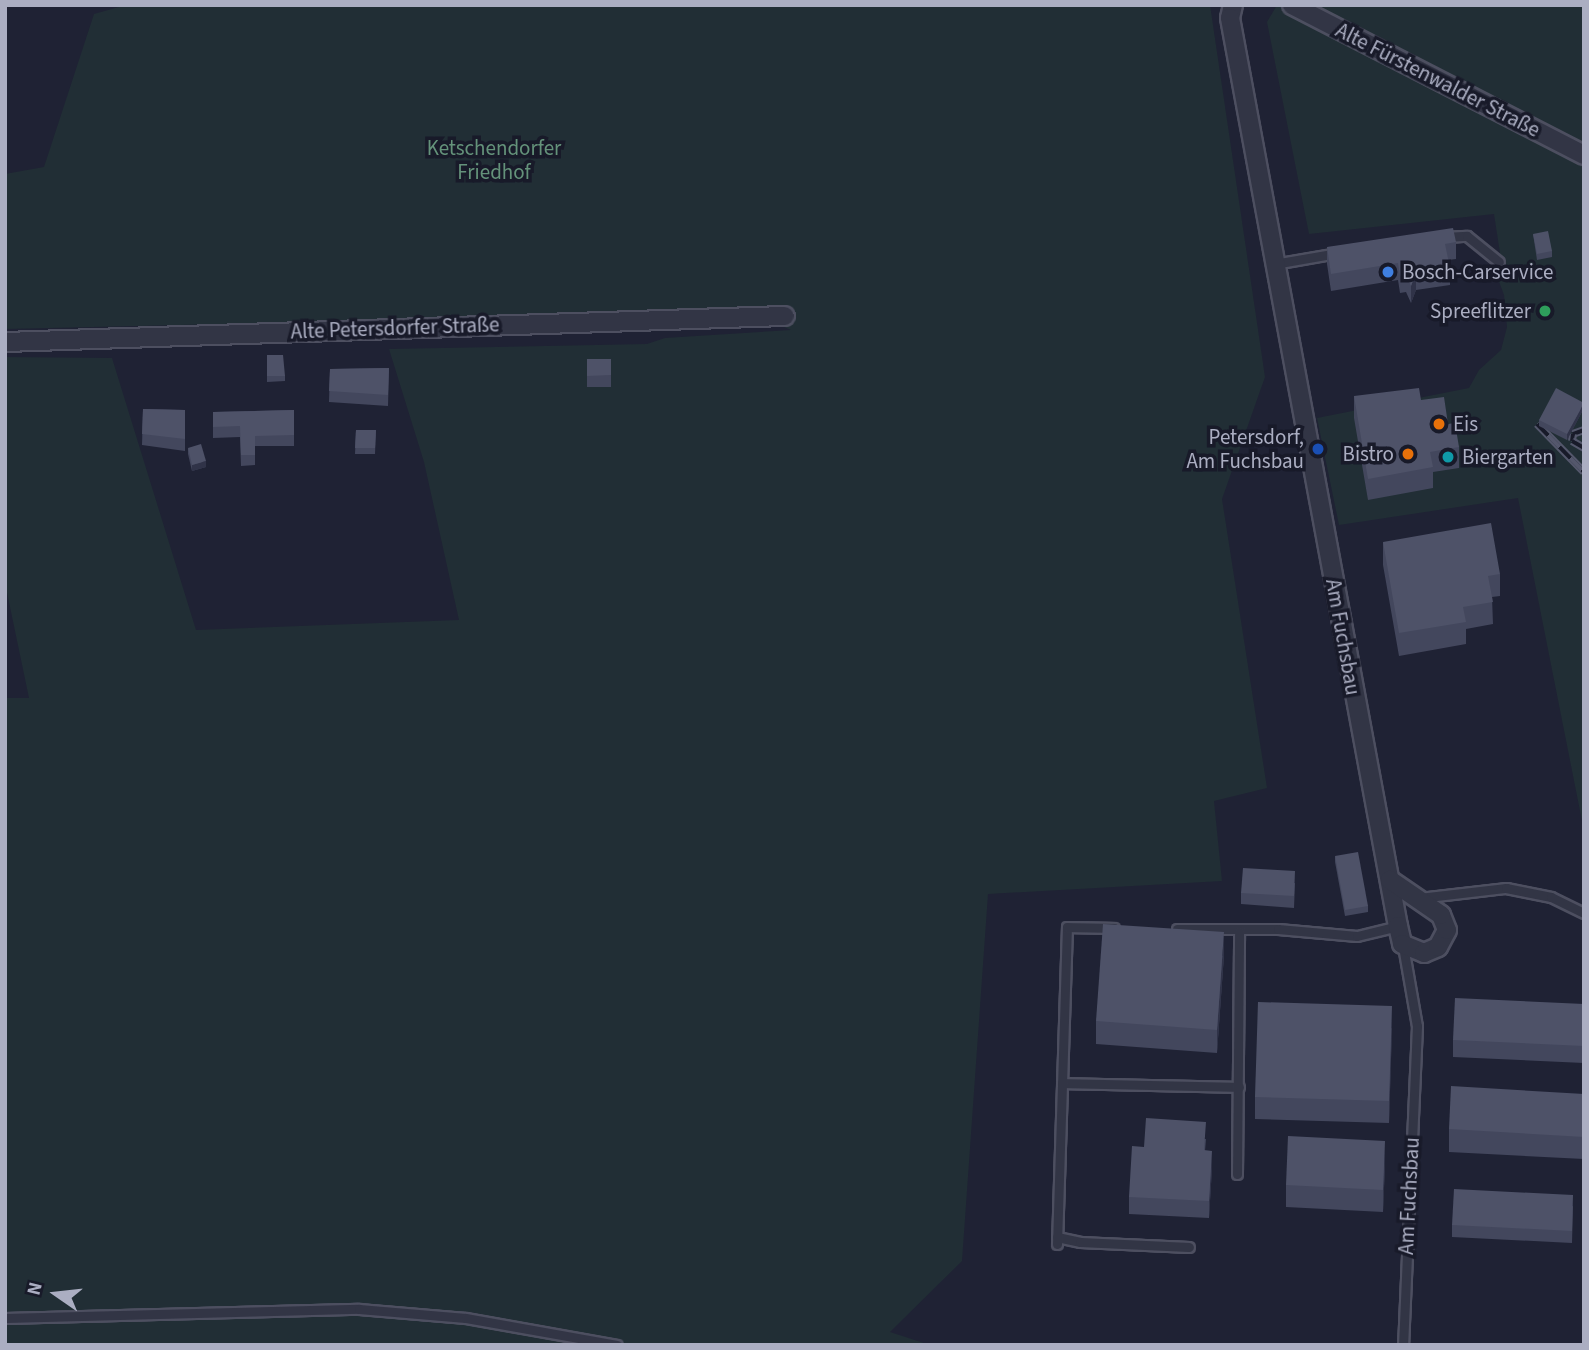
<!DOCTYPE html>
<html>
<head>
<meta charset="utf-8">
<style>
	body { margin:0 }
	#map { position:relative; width:1589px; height:1350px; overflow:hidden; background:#1f2234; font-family:"Source Sans 3",sans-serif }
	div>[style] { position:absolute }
	.green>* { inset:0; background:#212e35 }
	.roads { filter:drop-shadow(2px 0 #4d4f60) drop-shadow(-2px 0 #4d4f60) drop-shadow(0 2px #4d4f60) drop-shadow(0 -2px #4d4f60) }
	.lane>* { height:9px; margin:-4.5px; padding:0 4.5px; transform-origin:4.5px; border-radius:4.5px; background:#323545 }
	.street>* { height:18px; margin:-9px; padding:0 9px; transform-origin:9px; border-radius:9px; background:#323545 }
	.rail>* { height:8px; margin-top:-4px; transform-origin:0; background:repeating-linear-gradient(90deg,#181a29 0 16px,#54576c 0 32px); box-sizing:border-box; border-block:2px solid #54576c }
	.wall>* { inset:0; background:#43475d }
	.shaded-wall>* { inset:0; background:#303348 }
	.building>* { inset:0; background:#4e5268 }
	.dots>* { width:19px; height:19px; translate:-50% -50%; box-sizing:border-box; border:4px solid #181a29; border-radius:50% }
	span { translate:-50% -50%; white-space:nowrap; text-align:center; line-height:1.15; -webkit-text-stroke:7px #181a29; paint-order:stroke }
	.street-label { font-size:21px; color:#abaec2 }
	.park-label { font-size:21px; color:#64927a }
	.poi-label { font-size:21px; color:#abaec2 }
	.left { translate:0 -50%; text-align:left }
	.right { translate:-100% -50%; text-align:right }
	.frame { position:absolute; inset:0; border:7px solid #abaec2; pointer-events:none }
	.north { position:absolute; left:21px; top:1259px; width:70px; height:70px; -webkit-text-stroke:5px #181a29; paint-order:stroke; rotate:284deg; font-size:19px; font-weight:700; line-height:28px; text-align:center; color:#abaec2 }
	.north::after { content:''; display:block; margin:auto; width:24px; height:32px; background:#abaec2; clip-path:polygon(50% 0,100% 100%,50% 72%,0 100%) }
</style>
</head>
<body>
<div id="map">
	<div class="green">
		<i style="clip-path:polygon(126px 5px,1210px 5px,1265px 377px,1222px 499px,1267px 788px,1214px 801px,1222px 881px,988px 894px,962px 1261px,890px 1332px,930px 1345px,5px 1345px,5px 698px,29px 698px,5px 583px,5px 357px,112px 358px,196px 630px,459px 620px,424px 462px,389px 349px,647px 344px,665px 338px,791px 330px,749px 312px,5px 329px,5px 174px,44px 167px,94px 14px)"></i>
		<i style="clip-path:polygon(1277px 5px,1584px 5px,1584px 831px,1518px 498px,1339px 525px,1317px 418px,1469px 388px,1479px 370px,1501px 350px,1507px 327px,1504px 295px,1497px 276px,1489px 278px,1500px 253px,1494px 214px,1309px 234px,1267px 22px)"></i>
	</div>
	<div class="roads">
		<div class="lane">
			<i style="left:1445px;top:237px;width:22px;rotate:-3deg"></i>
			<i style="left:1467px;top:236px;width:41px;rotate:39.1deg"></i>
			<i style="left:1274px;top:264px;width:65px;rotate:-9.8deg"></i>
			<i style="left:1419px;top:898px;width:88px;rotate:-6.6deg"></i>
			<i style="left:1506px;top:888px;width:46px;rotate:11.3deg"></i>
			<i style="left:1551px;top:897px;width:37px;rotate:26deg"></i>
			<i style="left:1177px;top:929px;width:101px"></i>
			<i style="left:1278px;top:929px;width:79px;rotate:5.1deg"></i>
			<i style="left:1357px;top:936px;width:42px;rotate:-13.7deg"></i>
			<i style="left:1403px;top:946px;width:81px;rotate:80.1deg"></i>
			<i style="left:1417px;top:1026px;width:319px;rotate:92.5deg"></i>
			<i style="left:1062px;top:1083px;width:177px;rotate:1.3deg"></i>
			<i style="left:1237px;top:1174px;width:243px;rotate:-89.5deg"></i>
			<i style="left:1057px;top:1237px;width:24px;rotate:12deg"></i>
			<i style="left:1080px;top:1242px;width:109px;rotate:2.6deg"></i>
			<i style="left:1057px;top:1244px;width:317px;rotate:-88.2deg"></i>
			<i style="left:1067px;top:927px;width:47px;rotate:1.2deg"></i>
			<i style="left:5px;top:1318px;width:354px;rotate:-1.5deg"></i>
			<i style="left:359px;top:1309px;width:107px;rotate:4.8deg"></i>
			<i style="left:466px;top:1318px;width:153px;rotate:10.1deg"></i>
		</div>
		<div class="street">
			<i style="left:1233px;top:5px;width:13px;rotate:103deg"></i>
			<i style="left:1230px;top:18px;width:923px;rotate:79.52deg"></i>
			<i style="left:1398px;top:926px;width:18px;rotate:77deg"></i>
			<i style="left:1402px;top:944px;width:24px;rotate:22deg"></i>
			<i style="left:1424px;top:953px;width:15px;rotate:-23deg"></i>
			<i style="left:1438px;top:947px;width:19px;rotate:-62deg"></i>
			<i style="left:1447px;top:930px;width:16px;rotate:-112deg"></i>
			<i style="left:1441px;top:915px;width:62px;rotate:-145.5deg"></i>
			<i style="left:1292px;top:5px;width:328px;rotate:27.2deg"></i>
			<i style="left:5px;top:342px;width:780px;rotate:-1.91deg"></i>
		</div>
	</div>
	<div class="rail">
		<i style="left:1537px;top:424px;width:67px;rotate:45.6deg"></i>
		<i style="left:1584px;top:430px;width:12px;rotate:160deg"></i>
		<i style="left:1573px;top:434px;width:7px;rotate:98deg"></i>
		<i style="left:1572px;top:441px;width:14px;rotate:30deg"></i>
	</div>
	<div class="wall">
		<i style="clip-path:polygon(1533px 234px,1552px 251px,1552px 257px,1537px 260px)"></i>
		<i style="clip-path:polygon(1456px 242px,1456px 259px,1448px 260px,1450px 268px,1450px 285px,1416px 290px,1411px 303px,1406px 292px,1400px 293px,1398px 280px,1331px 291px,1327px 264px,1327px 247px)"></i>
		<i style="clip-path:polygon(267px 355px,285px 376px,285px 381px,267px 382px)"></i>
		<i style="clip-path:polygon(587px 359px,611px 359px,611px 387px,587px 387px)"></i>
		<i style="clip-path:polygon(389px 368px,388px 406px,329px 402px,330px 369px)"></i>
		<i style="clip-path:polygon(1354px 396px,1421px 400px,1448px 424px,1459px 447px,1459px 468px,1433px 472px,1433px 488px,1368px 500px,1354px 418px)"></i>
		<i style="clip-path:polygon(1584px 408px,1567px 440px,1539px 426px,1539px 420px)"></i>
		<i style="clip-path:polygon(143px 409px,185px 410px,185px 451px,142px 445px)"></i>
		<i style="clip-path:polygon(294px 410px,294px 446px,255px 446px,255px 465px,241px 466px,240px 437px,213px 438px,213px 412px)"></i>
		<i style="clip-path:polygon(356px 430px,376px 430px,375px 454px,355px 454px)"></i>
		<i style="clip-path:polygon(188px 448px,206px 467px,192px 471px,188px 454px)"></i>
		<i style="clip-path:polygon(1383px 542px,1500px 574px,1500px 596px,1492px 597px,1493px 624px,1466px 629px,1466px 644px,1399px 656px,1383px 565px)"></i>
		<i style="clip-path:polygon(1335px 856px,1368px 906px,1368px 912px,1345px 916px,1335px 862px)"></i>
		<i style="clip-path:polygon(1295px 883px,1294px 908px,1241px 904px,1241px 893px)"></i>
		<i style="clip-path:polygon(1224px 955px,1217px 1053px,1096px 1044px,1096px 1021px)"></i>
		<i style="clip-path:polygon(1584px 1004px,1584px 1063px,1453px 1057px,1453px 1040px)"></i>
		<i style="clip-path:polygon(1392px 1028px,1389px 1123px,1255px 1119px,1255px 1097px)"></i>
		<i style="clip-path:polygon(1584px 1094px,1584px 1159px,1449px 1152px,1449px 1129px)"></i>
		<i style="clip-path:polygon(1206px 1139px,1205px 1151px,1212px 1168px,1209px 1218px,1129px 1214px,1129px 1197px,1144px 1147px)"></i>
		<i style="clip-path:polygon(1385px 1164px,1383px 1212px,1286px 1207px,1286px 1185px)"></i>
		<i style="clip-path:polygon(1573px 1206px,1572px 1243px,1452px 1237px,1452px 1225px)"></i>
	</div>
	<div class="shaded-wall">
		<i style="clip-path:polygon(1416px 273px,1416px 290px,1411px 303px,1411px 286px)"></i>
		<i style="clip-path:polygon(1584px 403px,1584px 408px,1567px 440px,1567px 434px)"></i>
		<i style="clip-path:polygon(206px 461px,206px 467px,192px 471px,192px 465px)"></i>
		<i style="clip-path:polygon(1224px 932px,1224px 955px,1217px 1053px,1217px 1030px)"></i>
		<i style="clip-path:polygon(1392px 1006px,1392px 1028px,1389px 1123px,1389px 1101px)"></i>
		<i style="clip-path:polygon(1385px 1141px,1385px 1164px,1383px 1212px,1383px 1190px)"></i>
		<i style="clip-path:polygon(1212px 1151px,1212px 1168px,1209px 1218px,1209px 1201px)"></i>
	</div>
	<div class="building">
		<i style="clip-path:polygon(1453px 228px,1456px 242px,1445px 244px,1450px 268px,1416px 273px,1411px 286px,1406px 275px,1400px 276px,1398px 263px,1331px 274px,1327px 247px)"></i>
		<i style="clip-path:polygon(1548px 231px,1552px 251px,1537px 254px,1533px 234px)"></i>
		<i style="clip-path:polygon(267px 355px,283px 355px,285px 376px,267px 376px)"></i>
		<i style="clip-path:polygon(587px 359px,611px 359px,611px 375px,587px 376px)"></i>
		<i style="clip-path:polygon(389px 368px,388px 395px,329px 391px,330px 369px)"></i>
		<i style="clip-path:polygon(1419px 388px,1421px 400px,1444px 397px,1448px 424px,1455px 423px,1459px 447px,1430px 452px,1433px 467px,1368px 479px,1354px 396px)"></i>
		<i style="clip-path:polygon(1556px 388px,1584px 403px,1567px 434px,1539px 420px)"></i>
		<i style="clip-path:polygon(143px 409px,185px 410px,185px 439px,142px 434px)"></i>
		<i style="clip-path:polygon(294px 410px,294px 435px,255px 436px,255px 455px,241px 455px,240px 426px,213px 427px,213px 412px)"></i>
		<i style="clip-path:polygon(356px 430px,376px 430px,375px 448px,355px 448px)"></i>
		<i style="clip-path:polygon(201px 444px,206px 461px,192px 465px,188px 448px)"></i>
		<i style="clip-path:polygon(1491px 523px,1500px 574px,1488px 576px,1493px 602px,1463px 607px,1466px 622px,1399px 633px,1383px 542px)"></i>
		<i style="clip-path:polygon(1358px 852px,1368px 906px,1345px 910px,1335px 856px)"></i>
		<i style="clip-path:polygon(1243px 868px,1295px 871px,1294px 896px,1241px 893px)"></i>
		<i style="clip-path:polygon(1103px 924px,1224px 932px,1217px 1030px,1096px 1021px)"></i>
		<i style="clip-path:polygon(1455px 998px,1584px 1004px,1584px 1046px,1453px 1040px)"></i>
		<i style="clip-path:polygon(1258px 1002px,1392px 1006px,1389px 1101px,1255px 1097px)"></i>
		<i style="clip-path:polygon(1451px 1086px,1584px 1094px,1584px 1137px,1449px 1129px)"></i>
		<i style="clip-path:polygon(1146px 1118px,1206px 1122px,1204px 1150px,1212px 1151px,1209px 1201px,1129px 1197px,1132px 1146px,1144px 1147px)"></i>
		<i style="clip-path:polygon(1288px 1136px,1385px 1141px,1383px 1190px,1286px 1185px)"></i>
		<i style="clip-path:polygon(1454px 1189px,1573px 1195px,1572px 1231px,1452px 1225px)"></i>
	</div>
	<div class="dots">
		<i style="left:1388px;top:272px;background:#3f7fe0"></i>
		<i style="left:1545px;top:311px;background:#2e9e5b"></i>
		<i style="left:1439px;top:424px;background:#e8710a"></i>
		<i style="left:1318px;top:449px;background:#1a4fb4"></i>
		<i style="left:1408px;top:454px;background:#e8710a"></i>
		<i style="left:1448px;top:457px;background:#0f9aa8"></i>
	</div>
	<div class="street-label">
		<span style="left:1438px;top:80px;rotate:27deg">Alte Fürstenwalder Straße</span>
		<span style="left:395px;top:328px;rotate:-2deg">Alte Petersdorfer Straße</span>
		<span style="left:1343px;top:637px;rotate:80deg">Am Fuchsbau</span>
		<span style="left:1409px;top:1196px;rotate:-87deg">Am Fuchsbau</span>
	</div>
	<div class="park-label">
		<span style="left:494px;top:160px">Ketschendorfer<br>Friedhof</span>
	</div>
	<div class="poi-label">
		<span class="left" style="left:1402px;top:272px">Bosch-Carservice</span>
		<span class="right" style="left:1531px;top:311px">Spreeflitzer</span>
		<span class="left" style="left:1453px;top:424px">Eis</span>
		<span class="right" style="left:1304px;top:449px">Petersdorf,<br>Am Fuchsbau</span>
		<span class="right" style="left:1394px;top:454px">Bistro</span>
		<span class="left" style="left:1462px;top:457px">Biergarten</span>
	</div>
	<div class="frame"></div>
	<div class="north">N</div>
</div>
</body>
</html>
